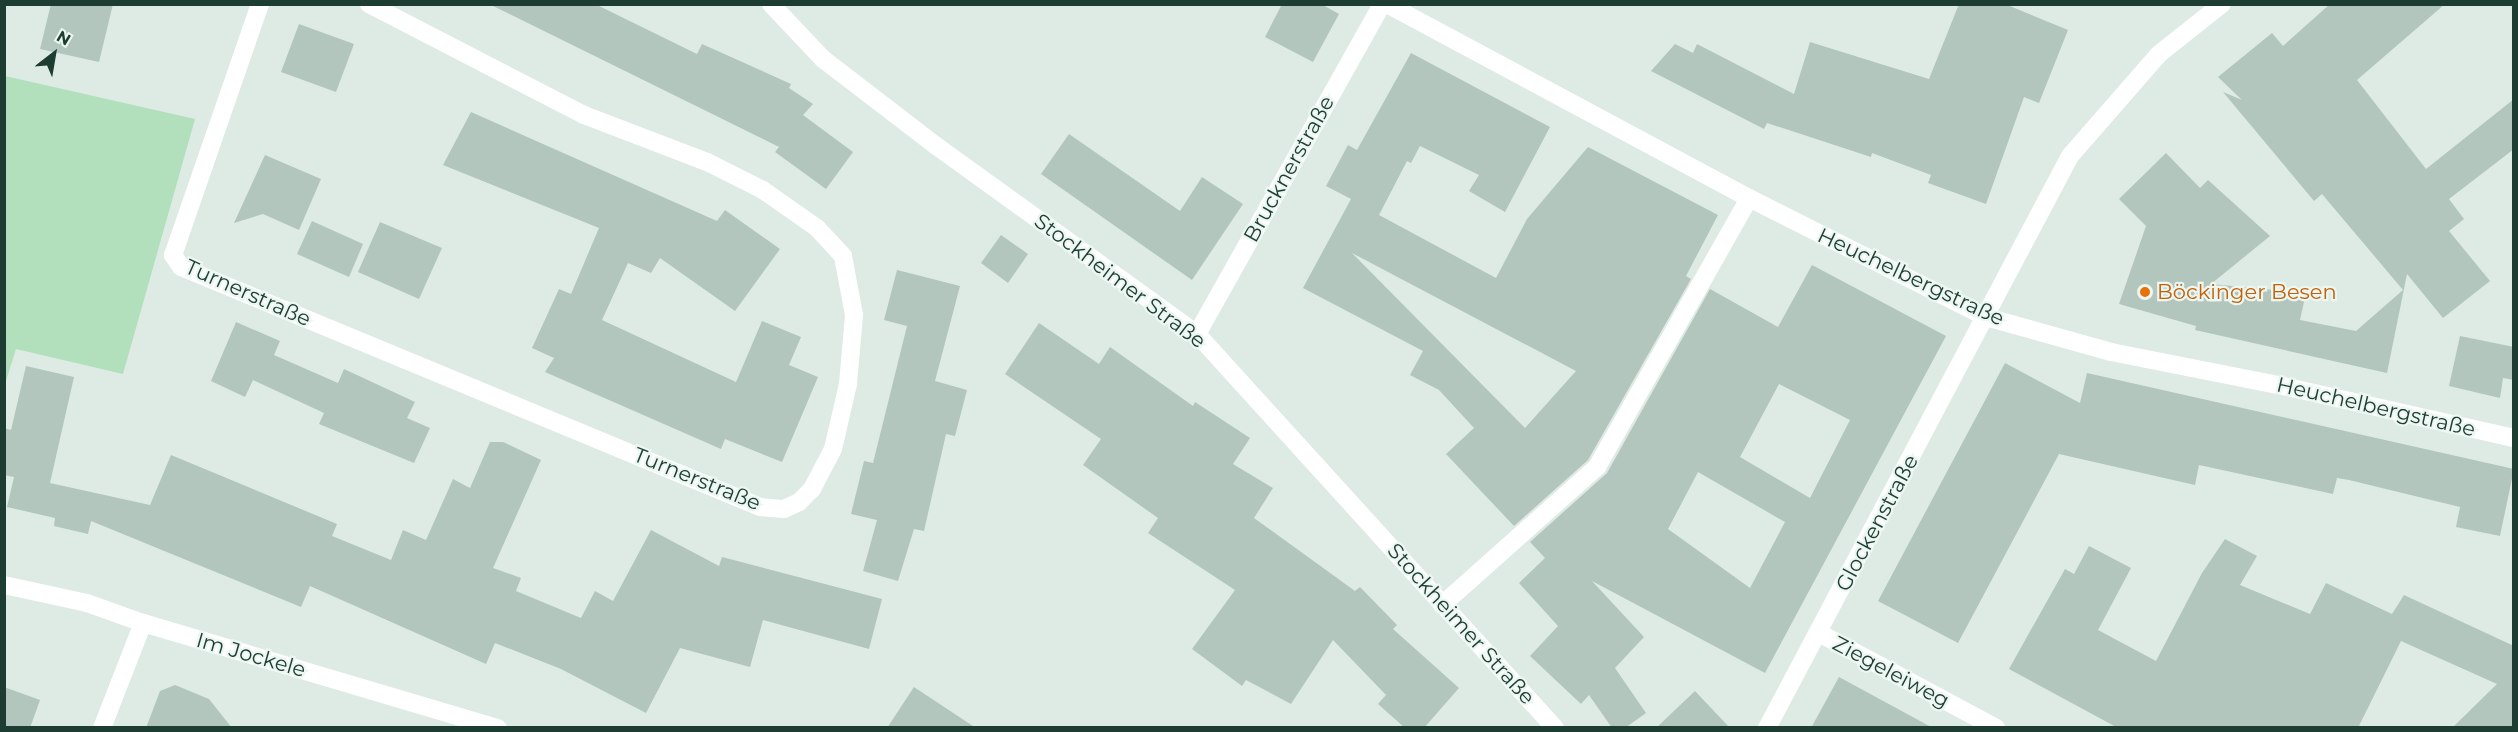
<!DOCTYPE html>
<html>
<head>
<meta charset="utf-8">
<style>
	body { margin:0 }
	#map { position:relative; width:2518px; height:732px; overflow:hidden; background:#ddebe4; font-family:Montserrat,sans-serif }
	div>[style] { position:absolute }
	.green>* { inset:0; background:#b2dfbc }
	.building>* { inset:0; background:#b2c6bd }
	.lane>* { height:18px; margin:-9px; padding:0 9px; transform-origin:9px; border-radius:9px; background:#fff }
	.street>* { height:18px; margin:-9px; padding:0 9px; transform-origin:9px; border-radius:9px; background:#fff }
	.dots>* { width:16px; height:16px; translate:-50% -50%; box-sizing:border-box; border:3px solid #edf7f2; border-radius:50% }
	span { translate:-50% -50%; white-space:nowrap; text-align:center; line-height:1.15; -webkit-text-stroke:4.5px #edf7f2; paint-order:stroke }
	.street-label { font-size:21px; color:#1d3c32 }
	.food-label { font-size:21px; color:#c56008 }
	.left { translate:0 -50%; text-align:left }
	.frame { position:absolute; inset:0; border:6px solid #1d3c32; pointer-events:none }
	.north { position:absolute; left:24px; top:24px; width:60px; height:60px; -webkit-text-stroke:4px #edf7f2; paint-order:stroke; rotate:31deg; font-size:16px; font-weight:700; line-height:24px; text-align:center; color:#1d3c32 }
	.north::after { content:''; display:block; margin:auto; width:21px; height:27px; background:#1d3c32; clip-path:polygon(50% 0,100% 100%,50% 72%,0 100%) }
</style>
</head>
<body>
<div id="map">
	<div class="green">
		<i style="clip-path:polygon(5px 76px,195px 119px,123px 374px,16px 349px,5px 384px)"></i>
	</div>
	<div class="building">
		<i style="clip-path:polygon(51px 4px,113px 4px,99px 62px,40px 49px)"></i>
		<i style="clip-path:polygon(489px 4px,595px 4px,697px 54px,702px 44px,791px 84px,789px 88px,813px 104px,803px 115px,853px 152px,826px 189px,775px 152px,779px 147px)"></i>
		<i style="clip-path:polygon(1282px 4px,1321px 4px,1339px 14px,1313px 62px,1265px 37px)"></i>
		<i style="clip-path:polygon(1959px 4px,2005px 4px,2068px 30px,2039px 103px,2024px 97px,1986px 204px,1928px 183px,1931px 175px,1872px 153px,1871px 157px,1767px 123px,1764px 129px,1651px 71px,1675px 44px,1693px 53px,1697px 44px,1794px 94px,1810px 42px,1929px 79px)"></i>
		<i style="clip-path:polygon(2330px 4px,2445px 4px,2357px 80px,2426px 169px,2514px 99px,2514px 149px,2449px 199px,2464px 219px,2449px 231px,2490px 281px,2443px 318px,2407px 274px,2387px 373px,2195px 330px,2196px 326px,2119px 304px,2146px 226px,2119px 199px,2166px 153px,2200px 188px,2208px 180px,2270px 236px,2211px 284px,2306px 293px,2300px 320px,2356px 331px,2403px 290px,2322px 194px,2314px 201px,2223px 92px,2242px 100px,2218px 77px,2272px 33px,2283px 46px)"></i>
		<i style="clip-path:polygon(299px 24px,354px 44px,336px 92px,281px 72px)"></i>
		<i style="clip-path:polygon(evenodd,1411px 53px,1550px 127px,1505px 212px,1469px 191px,1479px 175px,1420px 146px,1411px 163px,1407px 161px,1379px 215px,1496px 278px,1527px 219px,1588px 147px,1718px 215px,1686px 276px,1691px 279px,1588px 460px,1514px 526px,1446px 454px,1474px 428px,1439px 390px,1410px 375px,1423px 351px,1303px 288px,1351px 199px,1326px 186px,1348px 145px,1357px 150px,1411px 53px,1352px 253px,1576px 371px,1525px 428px,1352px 253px)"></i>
		<i style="clip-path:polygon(471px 112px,717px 221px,725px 210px,780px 249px,735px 311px,660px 258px,651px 273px,628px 263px,602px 320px,736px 382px,762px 321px,801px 337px,789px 365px,818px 377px,782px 462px,725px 439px,721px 449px,545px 372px,554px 358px,532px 348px,559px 289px,571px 294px,599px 228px,443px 165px)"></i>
		<i style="clip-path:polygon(1069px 134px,1180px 211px,1202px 177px,1243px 204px,1192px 280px,1041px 174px)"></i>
		<i style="clip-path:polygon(265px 155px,321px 179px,299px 230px,263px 214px,234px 223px)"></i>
		<i style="clip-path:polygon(312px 221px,363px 244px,349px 277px,297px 254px)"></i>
		<i style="clip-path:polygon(380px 222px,442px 248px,419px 299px,358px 272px)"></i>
		<i style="clip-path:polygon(1001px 235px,1028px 254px,1008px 283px,981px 263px)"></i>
		<i style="clip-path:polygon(evenodd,1812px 265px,1946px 336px,1765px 673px,1592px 581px,1644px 637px,1615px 668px,1646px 713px,1625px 728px,1612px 728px,1589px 695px,1581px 704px,1530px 656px,1558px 626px,1519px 583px,1545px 558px,1530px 542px,1607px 473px,1710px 289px,1778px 327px,1812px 265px,1779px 384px,1850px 420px,1810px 498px,1740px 457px,1779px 384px,1812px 265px,1698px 472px,1785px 522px,1750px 588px,1668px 529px,1698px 472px)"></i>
		<i style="clip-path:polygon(897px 270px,960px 286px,935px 381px,967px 390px,955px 436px,946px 434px,924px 531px,914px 529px,898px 581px,863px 571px,877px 520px,851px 514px,864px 461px,873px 463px,907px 326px,884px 320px)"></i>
		<i style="clip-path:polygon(236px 322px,280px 341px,274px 355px,338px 383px,344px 369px,415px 402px,407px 418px,430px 428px,414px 463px,319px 424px,324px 413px,253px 380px,245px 397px,211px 381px)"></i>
		<i style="clip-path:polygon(1039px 323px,1099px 364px,1110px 347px,1193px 406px,1195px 402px,1250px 438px,1233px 464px,1273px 488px,1254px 518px,1355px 591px,1360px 587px,1397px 625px,1393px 629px,1459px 688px,1424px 728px,1405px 728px,1378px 704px,1386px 695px,1333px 640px,1291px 704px,1246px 680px,1242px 686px,1192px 649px,1235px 590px,1148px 533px,1158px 518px,1083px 465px,1101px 439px,1005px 374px)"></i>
		<i style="clip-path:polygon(2460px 336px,2514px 347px,2514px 380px,2503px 378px,2500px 398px,2449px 386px)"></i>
		<i style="clip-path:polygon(2005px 363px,2080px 403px,2087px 373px,2514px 469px,2500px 536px,2456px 527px,2460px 507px,2349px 480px,2337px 478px,2333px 494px,2199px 465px,2195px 485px,2059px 454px,1958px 643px,1878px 601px)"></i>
		<i style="clip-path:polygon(26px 366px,74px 377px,50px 483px,150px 505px,171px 455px,337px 524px,332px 536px,391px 560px,403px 530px,426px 540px,453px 479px,470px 488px,490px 442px,503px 442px,541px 460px,493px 568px,521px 578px,516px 591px,581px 618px,595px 591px,613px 601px,651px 530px,719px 566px,722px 557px,882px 599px,869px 649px,763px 620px,750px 667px,680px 648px,646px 713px,561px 669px,495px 643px,486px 664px,310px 586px,301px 607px,91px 521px,88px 534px,54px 526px,55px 518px,7px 507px,14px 477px,4px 475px,4px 428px,11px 430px)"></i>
		<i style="clip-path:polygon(2225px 539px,2257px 556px,2240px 585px,2310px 614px,2326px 583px,2392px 614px,2404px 595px,2514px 646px,2514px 728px,2452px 728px,2497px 684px,2401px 641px,2358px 728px,2118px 728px,2009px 669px,2065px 569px,2074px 574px,2089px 546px,2131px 568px,2098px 630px,2156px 661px,2202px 573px)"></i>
		<i style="clip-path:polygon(1839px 677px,1933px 728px,1811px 728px)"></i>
		<i style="clip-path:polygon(175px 685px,209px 699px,232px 728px,146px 728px,160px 691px)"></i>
		<i style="clip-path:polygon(4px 687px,40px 700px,30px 728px,4px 728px)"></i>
		<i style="clip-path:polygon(914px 687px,976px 728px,887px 728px)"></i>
		<i style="clip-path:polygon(1695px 691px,1730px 728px,1656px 728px)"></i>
	</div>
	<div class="lane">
		<i style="left:1442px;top:605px;width:208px;rotate:-41.7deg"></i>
		<i style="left:1597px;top:467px;width:309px;rotate:-60.5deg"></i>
	</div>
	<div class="street">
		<i style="left:260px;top:4px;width:266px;rotate:109.1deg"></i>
		<i style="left:173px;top:255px;width:14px;rotate:56deg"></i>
		<i style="left:181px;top:267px;width:627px;rotate:22.51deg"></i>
		<i style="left:760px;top:507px;width:24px;rotate:5deg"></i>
		<i style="left:784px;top:509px;width:17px;rotate:-25deg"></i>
		<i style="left:799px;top:502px;width:18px;rotate:-45deg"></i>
		<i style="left:812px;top:489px;width:45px;rotate:-62.3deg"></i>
		<i style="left:833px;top:449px;width:67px;rotate:-77deg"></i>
		<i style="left:848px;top:384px;width:69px;rotate:-85deg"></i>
		<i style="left:854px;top:315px;width:60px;rotate:-100.6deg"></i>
		<i style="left:843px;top:256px;width:38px;rotate:-133deg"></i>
		<i style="left:817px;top:228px;width:66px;rotate:-144.9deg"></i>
		<i style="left:763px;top:190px;width:63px;rotate:-153.4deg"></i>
		<i style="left:707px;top:162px;width:132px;rotate:-159.1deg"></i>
		<i style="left:584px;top:115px;width:242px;rotate:-152.7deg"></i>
		<i style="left:771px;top:4px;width:76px;rotate:46.6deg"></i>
		<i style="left:823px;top:59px;width:141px;rotate:37.5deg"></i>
		<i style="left:935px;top:145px;width:323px;rotate:35.8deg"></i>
		<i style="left:1197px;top:334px;width:532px;rotate:47.74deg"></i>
		<i style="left:1387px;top:4px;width:411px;rotate:28.2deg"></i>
		<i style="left:1749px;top:198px;width:265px;rotate:26.7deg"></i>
		<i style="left:1986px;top:317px;width:130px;rotate:15.6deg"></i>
		<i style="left:2111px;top:352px;width:185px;rotate:11.2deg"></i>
		<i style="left:2292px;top:388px;width:228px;rotate:12.7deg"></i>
		<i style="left:1197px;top:334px;width:378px;rotate:-60.7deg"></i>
		<i style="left:4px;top:585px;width:85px;rotate:12.2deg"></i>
		<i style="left:87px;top:603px;width:59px;rotate:19.7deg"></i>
		<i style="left:143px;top:623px;width:370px;rotate:16.5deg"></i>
		<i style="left:1819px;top:633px;width:201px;rotate:28.2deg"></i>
		<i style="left:102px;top:728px;width:113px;rotate:-68.7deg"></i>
		<i style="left:1767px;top:728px;width:647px;rotate:-62.09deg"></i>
		<i style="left:2070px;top:156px;width:135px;rotate:-48.9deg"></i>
		<i style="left:2159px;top:54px;width:80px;rotate:-38.4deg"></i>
	</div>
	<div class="dots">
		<i style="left:2145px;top:292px;background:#e8710a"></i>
	</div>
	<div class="street-label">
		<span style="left:1289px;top:169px;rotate:-61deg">Brucknerstraße</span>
		<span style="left:1911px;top:277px;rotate:25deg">Heuchelbergstraße</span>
		<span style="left:1120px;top:281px;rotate:37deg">Stockheimer Straße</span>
		<span style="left:248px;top:293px;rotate:24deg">Turnerstraße</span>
		<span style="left:2376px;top:407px;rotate:13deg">Heuchelbergstraße</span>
		<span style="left:697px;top:479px;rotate:22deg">Turnerstraße</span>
		<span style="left:1877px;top:523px;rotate:-62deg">Glockenstraße</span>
		<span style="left:1461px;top:624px;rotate:48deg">Stockheimer Straße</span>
		<span style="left:251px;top:655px;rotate:16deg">Im Jockele</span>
		<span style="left:1891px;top:672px;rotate:28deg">Ziegeleiweg</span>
	</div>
	<div class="food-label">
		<span class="left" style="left:2157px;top:292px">Böckinger Besen</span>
	</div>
	<div class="frame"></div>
	<div class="north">N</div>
</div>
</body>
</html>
